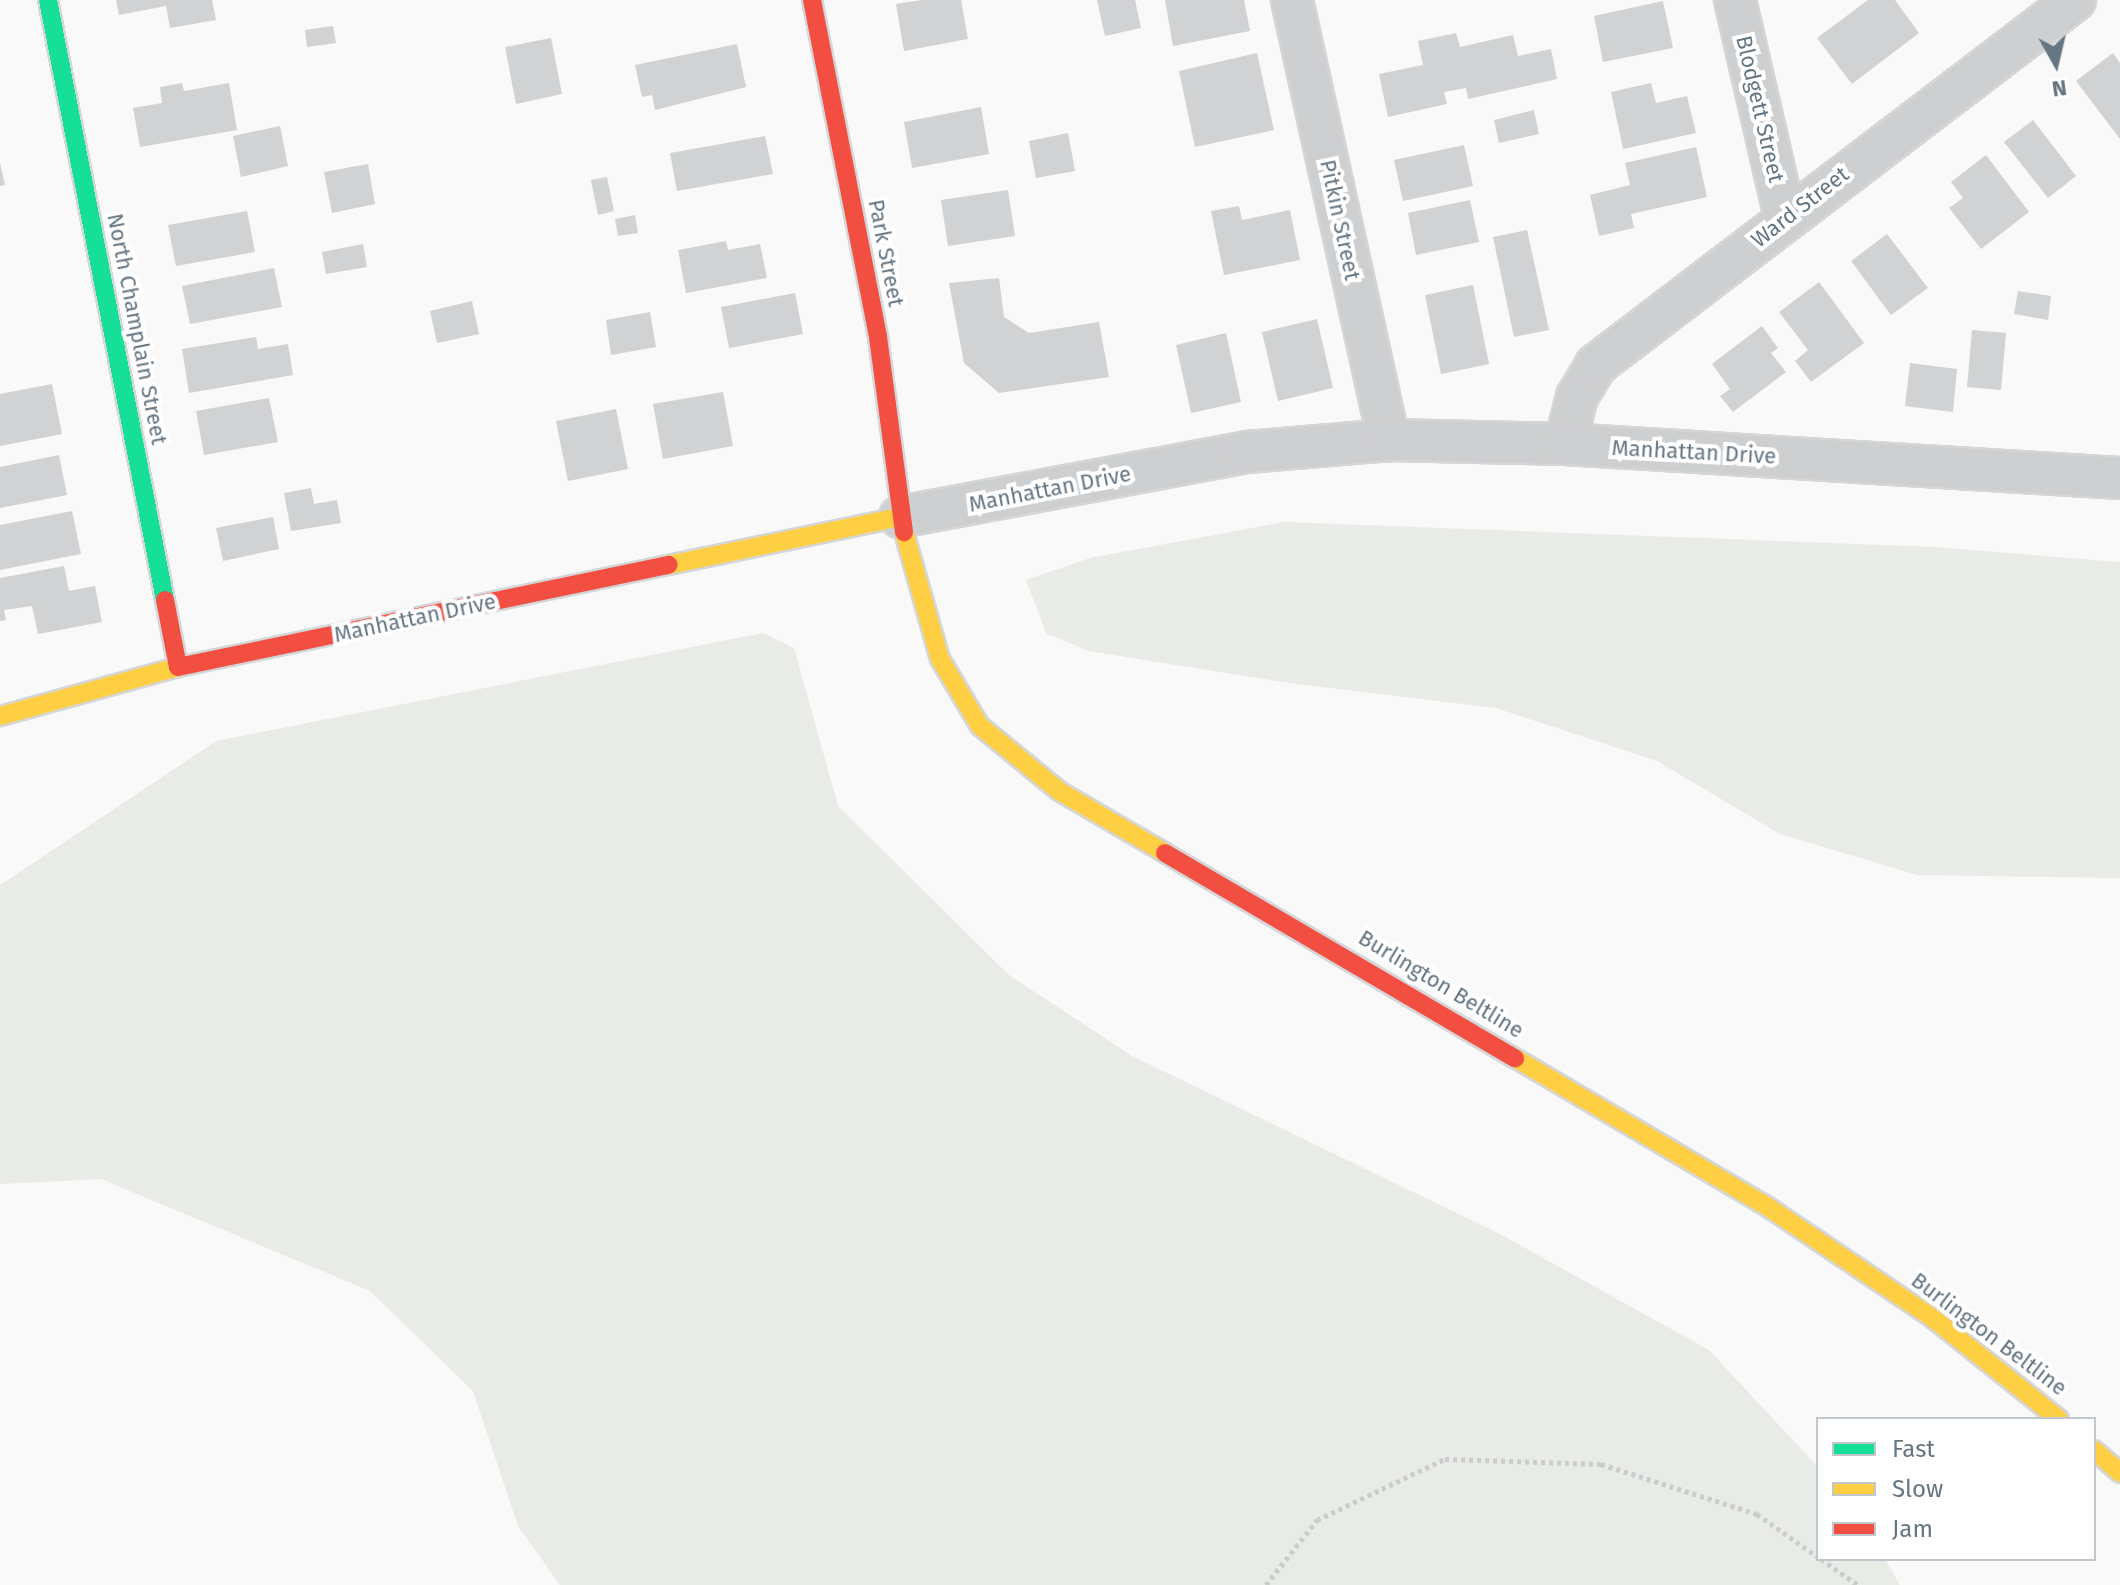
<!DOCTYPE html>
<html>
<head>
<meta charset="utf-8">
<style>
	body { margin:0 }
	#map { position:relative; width:2120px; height:1585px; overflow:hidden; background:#f9f9f9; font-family:"Fira Sans",sans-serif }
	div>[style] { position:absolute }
	.green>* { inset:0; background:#e8ebe6 }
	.building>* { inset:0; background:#d0d2d3 }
	.path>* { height:5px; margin-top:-2.5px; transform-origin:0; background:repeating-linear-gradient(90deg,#cbcccd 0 4px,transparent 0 8px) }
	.roads { filter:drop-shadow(2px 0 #d5d6d7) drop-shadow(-2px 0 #d5d6d7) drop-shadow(0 2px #d5d6d7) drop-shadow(0 -2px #d5d6d7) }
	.street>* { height:40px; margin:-20px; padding:0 20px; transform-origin:20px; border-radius:20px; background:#cecfd0 }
	.fast>* { height:18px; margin:-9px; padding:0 9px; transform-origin:9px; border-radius:9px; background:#16e098 }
	.slow>* { height:18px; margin:-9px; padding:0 9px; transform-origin:9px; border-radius:9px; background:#ffcf43 }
	.jam>* { height:18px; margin:-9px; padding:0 9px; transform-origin:9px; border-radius:9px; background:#f24e42 }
	span { translate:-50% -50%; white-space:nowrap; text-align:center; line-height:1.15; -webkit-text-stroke:8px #fff; paint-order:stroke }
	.street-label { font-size:22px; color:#657683 }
	.legend { position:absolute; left:1816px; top:1417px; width:280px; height:144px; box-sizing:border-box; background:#fff; border:2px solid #c1c8cd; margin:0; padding:10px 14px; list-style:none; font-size:24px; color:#657683 }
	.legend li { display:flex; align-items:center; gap:16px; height:40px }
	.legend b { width:40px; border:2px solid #c1c8cd }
	.north { position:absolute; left:2016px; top:24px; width:80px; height:80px; -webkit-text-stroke:6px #fff; paint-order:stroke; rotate:172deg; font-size:22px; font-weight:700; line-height:32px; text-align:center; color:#657683 }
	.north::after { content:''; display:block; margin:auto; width:28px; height:36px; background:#657683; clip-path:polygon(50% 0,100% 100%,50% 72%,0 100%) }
</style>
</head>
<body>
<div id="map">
	<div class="green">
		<i style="clip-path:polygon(1284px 522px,1934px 547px,2120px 562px,2120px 878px,1917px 875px,1780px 834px,1657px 761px,1496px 708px,1289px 683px,1088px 651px,1046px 633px,1026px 580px,1090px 558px)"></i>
		<i style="clip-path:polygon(763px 633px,794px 648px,838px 806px,1009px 975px,1132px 1056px,1500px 1234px,1709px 1350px,1818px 1467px,1818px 1559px,1885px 1559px,1900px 1585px,560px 1585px,518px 1526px,473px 1391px,370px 1291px,101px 1179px,0 1184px,0 885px,216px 741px)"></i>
	</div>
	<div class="building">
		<i style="clip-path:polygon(116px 0,212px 0,216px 20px,170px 28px,166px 6px,119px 15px)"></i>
		<i style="clip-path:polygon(921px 0,961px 0,968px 39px,904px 51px,896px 4px)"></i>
		<i style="clip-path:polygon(1097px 0,1135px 0,1141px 28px,1105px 36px)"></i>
		<i style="clip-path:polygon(1165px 0,1244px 0,1250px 31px,1173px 46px)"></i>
		<i style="clip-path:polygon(1868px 0,1895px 0,1919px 33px,1852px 84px,1817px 38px)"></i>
		<i style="clip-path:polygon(1663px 1px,1673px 48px,1603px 62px,1594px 16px)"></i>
		<i style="clip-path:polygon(333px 26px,336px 43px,307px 47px,305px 30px)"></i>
		<i style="clip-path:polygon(1456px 33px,1460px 47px,1513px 35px,1518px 56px,1551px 49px,1557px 79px,1468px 99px,1466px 88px,1444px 92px,1447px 104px,1388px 117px,1379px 74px,1423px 65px,1418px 41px)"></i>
		<i style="clip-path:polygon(551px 38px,562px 94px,516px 104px,505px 47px)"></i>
		<i style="clip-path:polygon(737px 44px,746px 87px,655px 110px,652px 95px,642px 97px,635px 65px)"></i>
		<i style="clip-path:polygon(1257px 53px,1274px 130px,1195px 147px,1179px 71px)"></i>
		<i style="clip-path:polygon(2113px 53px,2120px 63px,2120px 139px,2076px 81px)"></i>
		<i style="clip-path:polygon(182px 83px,184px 91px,229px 83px,237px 130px,140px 147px,133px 108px,162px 103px,160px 87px)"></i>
		<i style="clip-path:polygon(1651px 83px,1656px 103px,1687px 96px,1696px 133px,1623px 149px,1611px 92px)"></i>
		<i style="clip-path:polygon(981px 107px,989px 154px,912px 168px,904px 122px)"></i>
		<i style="clip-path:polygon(1534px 110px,1539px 134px,1499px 143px,1494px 120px)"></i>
		<i style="clip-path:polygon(2033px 120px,2076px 176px,2048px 198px,2004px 142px)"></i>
		<i style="clip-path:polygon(280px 126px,288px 166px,241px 177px,233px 136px)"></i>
		<i style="clip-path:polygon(1068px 133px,1075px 171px,1036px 178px,1029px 141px)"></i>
		<i style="clip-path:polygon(765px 136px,773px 174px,677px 191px,670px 153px)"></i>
		<i style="clip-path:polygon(1464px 145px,1473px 186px,1403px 201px,1394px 160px)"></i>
		<i style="clip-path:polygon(1696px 147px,1707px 197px,1631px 214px,1634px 228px,1599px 236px,1590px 195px,1630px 185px,1625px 163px)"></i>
		<i style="clip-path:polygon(1986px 155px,2029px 212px,1981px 249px,1949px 208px,1963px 198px,1951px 182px)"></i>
		<i style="clip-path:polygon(0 163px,5px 185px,0 186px)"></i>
		<i style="clip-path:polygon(368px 164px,375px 204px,332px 213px,324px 172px)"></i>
		<i style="clip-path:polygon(607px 177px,614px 211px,598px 215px,591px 180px)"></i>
		<i style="clip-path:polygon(1008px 190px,1015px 236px,948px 246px,941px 200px)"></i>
		<i style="clip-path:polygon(1470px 200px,1479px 242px,1416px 255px,1408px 213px)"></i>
		<i style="clip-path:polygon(1239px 206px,1242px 220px,1290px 210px,1300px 260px,1224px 275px,1211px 211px)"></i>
		<i style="clip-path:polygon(247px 211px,255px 252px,176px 266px,168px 225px)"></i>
		<i style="clip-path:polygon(635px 215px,638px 233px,618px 236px,615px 219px)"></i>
		<i style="clip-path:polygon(1527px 230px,1549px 330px,1514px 337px,1493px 237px)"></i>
		<i style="clip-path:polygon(1887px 234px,1928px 288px,1891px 315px,1851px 261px)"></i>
		<i style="clip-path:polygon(726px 241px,728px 250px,760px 244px,767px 278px,686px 293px,678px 250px)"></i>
		<i style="clip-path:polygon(363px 244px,367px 267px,326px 274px,322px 252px)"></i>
		<i style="clip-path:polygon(274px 268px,282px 307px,190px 324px,182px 286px)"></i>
		<i style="clip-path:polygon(999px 278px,1004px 317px,1029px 333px,1099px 322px,1109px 377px,999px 393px,964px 363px,949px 283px)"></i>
		<i style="clip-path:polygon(1819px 282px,1864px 343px,1811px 382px,1795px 361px,1808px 350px,1779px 312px)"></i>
		<i style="clip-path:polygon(1473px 285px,1489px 364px,1441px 374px,1425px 295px)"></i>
		<i style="clip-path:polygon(2018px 291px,2051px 296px,2048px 320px,2014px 314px)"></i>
		<i style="clip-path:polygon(795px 293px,803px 334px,729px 348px,721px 307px)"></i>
		<i style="clip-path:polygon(472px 301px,479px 334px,437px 343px,430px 311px)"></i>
		<i style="clip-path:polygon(650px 312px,656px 347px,611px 355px,606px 320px)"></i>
		<i style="clip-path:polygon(1317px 319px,1333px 388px,1278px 401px,1262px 332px)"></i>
		<i style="clip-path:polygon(1762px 326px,1778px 348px,1771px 353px,1786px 372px,1733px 412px,1720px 396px,1730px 389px,1712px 364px)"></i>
		<i style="clip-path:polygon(1972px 330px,2006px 333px,2001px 390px,1967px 387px)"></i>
		<i style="clip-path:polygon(1226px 333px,1241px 402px,1191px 413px,1176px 345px)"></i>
		<i style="clip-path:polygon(256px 337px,258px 349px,288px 344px,293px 375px,189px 393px,182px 349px)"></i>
		<i style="clip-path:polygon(1910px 363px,1957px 369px,1953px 412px,1905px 406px)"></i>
		<i style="clip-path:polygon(52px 384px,62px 434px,0 446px,0 394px)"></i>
		<i style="clip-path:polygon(723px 392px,733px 446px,663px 459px,653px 404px)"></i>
		<i style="clip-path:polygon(269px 398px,278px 442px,204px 455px,196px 411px)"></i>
		<i style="clip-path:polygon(616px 409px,628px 469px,568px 481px,556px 421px)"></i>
		<i style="clip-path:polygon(59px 455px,67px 495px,0 508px,0 467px)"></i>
		<i style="clip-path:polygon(311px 488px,314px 504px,337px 500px,341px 523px,291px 531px,284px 493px)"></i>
		<i style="clip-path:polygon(72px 511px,81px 554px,0 570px,0 525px)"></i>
		<i style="clip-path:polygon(273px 517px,279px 549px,223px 561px,216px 528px)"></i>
		<i style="clip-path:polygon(64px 566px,69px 591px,95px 586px,102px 622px,38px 634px,32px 606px,4px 610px,6px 620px,0 621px,0 578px)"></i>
	</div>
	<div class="path">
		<i style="left:1821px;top:1559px;width:45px;rotate:35.1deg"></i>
		<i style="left:1266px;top:1585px;width:83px;rotate:-51.9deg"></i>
		<i style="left:1317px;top:1520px;width:142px;rotate:-25.5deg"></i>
		<i style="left:1445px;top:1459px;width:156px;rotate:1.8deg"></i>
		<i style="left:1601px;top:1464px;width:164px;rotate:17.8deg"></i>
		<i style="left:1757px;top:1514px;width:75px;rotate:35.2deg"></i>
	</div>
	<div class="roads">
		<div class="street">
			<i style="left:1292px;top:0;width:451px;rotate:77.6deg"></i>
			<i style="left:1735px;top:0;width:223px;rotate:77deg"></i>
			<i style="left:1565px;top:444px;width:49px;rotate:-75.7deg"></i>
			<i style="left:1577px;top:397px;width:37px;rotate:-59deg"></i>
			<i style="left:1596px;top:365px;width:602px;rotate:-37.31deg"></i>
			<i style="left:900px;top:517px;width:353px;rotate:-10.6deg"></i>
			<i style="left:1247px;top:452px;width:143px;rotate:-4.8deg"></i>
			<i style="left:1389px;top:440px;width:176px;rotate:1.3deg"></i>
			<i style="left:1565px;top:444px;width:556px;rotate:3.51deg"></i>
		</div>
		<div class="fast">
			<i style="left:48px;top:0;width:611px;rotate:78.97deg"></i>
		</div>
		<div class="slow">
			<i style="left:904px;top:532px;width:132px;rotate:74.2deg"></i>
			<i style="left:940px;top:659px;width:78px;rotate:59.2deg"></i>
			<i style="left:980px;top:726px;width:102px;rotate:39.4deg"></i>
			<i style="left:1059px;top:791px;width:123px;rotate:30.3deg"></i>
			<i style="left:668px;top:565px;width:237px;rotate:-11.7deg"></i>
			<i style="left:0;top:716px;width:185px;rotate:-15.4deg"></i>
			<i style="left:1515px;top:1058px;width:294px;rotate:30.5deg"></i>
			<i style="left:1768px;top:1207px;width:200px;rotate:34deg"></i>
			<i style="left:1934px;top:1319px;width:160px;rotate:38.7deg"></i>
			<i style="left:2094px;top:1450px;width:35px;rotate:41deg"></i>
		</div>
		<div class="jam">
			<i style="left:812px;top:0;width:343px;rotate:78.9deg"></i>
			<i style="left:878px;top:337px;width:197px;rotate:82.4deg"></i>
			<i style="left:165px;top:600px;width:68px;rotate:79deg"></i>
			<i style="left:178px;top:667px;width:501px;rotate:-11.76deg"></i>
			<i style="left:1165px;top:853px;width:406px;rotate:30.4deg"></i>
		</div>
	</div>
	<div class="street-label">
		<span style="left:1760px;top:109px;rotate:77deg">Blodgett Street</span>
		<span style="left:1800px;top:207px;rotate:-38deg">Ward Street</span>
		<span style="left:1340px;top:220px;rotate:78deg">Pitkin Street</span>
		<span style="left:886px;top:253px;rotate:79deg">Park Street</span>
		<span style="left:137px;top:329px;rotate:79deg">North Champlain Street</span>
		<span style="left:1694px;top:452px;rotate:3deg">Manhattan Drive</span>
		<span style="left:1050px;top:489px;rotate:-11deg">Manhattan Drive</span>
		<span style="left:415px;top:618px;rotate:-12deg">Manhattan Drive</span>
		<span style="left:1441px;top:984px;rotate:31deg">Burlington Beltline</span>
		<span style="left:1989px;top:1334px;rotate:37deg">Burlington Beltline</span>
	</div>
	<ul class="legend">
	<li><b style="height:10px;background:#16e098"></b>Fast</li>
	<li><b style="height:10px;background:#ffcf43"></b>Slow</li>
	<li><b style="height:10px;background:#f24e42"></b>Jam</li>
	</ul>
	<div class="north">N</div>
</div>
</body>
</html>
